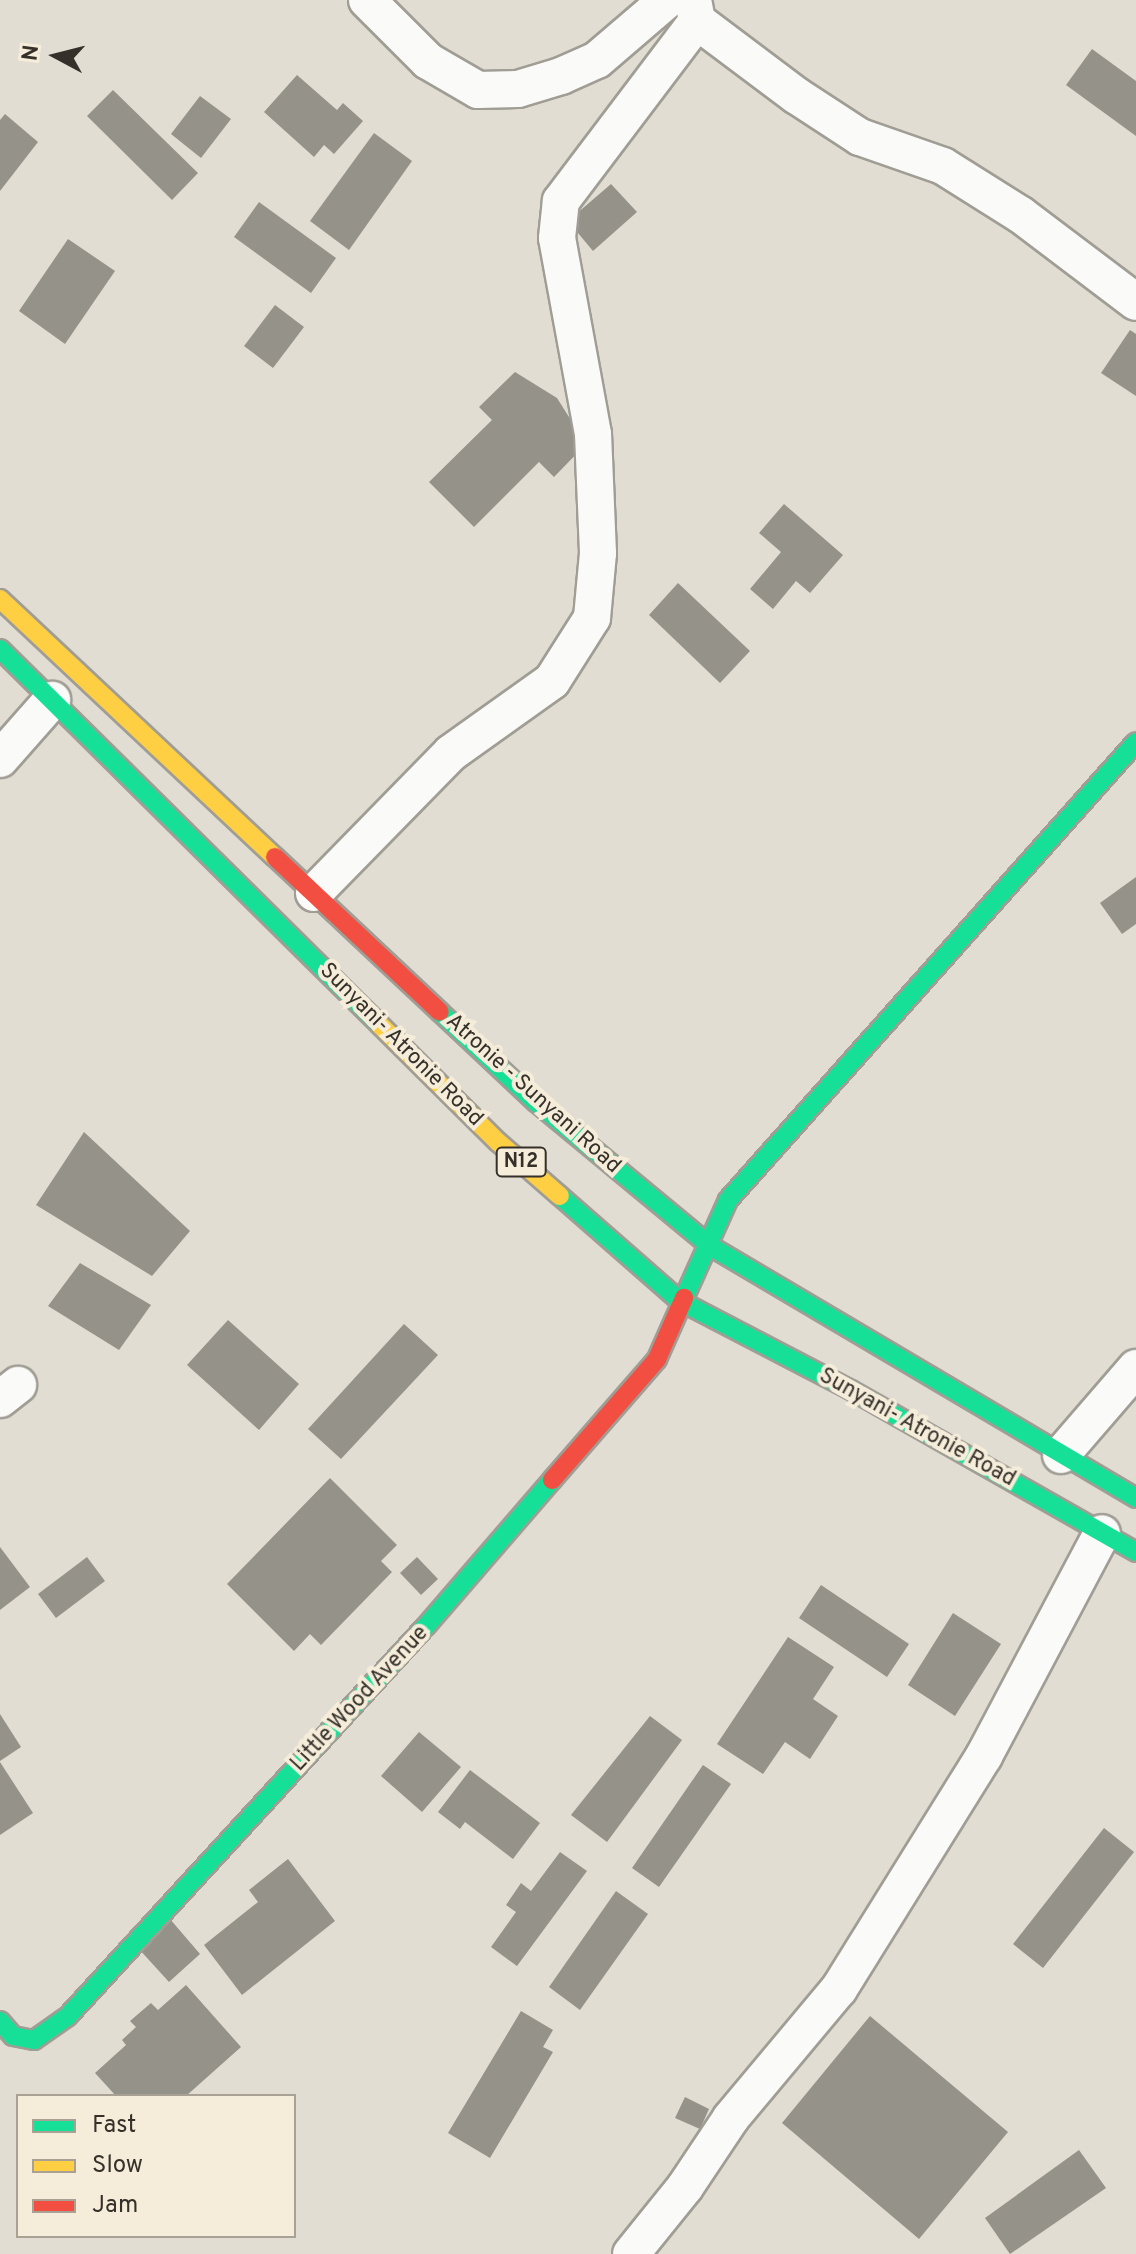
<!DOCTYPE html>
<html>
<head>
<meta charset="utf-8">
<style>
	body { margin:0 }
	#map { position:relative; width:1136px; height:2254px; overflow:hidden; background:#e1ddd3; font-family:Overpass,sans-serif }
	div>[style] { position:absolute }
	.building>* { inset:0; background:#95928a }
	.roads { filter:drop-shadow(2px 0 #a09d95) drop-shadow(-2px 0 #a09d95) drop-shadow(0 2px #a09d95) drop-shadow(0 -2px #a09d95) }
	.street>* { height:36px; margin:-18px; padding:0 18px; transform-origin:18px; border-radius:18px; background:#fafaf8 }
	.fast>* { height:18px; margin:-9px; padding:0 9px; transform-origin:9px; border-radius:9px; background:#16e098 }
	.slow>* { height:18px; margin:-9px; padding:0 9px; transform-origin:9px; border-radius:9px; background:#ffcf43 }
	.jam>* { height:18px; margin:-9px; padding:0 9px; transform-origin:9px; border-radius:9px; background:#f24e42 }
	span { translate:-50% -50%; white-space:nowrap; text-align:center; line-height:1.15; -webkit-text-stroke:8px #f5ecda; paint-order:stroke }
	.shield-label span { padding:2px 6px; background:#f5ecda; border:2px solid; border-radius:6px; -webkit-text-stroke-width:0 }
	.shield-label { font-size:20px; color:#35312a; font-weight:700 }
	.street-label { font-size:22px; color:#35312a }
	.legend { position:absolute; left:16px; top:2094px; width:280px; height:144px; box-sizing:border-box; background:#f5ecda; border:2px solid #a8a194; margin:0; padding:10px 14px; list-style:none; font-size:24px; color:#35312a }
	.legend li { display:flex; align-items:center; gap:16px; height:40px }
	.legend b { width:40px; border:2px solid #a8a194 }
	.north { position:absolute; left:16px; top:16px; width:80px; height:80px; -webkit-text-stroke:6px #f5ecda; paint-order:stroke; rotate:277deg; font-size:22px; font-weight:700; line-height:32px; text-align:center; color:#35312a }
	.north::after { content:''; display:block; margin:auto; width:28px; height:36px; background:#35312a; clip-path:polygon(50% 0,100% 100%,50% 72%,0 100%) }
</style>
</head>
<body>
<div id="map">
	<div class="building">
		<i style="clip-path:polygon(1092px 49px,1136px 81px,1136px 136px,1066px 85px)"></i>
		<i style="clip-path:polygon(297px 75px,337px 110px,343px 103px,363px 121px,334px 154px,324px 145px,314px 157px,264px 112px)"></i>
		<i style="clip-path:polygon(113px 90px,198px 173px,172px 200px,87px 116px)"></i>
		<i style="clip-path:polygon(200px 96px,231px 119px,201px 158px,171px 134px)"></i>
		<i style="clip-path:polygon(5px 114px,38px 142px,0 191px,0 120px)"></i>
		<i style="clip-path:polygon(374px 133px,412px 161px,349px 250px,310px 221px)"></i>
		<i style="clip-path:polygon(611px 184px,637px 212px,593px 251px,568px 221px)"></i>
		<i style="clip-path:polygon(259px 202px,336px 258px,311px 293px,234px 237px)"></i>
		<i style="clip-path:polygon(68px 239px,115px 271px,65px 344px,19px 311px)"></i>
		<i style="clip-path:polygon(275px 305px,304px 327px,273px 368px,244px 346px)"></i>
		<i style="clip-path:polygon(1130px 330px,1136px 334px,1136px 396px,1101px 373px)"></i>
		<i style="clip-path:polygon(515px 372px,557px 398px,586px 444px,554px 477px,539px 462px,474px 527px,429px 482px,492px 420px,479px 407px)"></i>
		<i style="clip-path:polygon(784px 504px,843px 555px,810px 593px,796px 581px,773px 609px,750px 589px,781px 552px,759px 533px)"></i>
		<i style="clip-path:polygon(678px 583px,750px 651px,720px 683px,649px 615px)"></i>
		<i style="clip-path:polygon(1136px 877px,1136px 924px,1122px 934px,1100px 903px)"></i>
		<i style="clip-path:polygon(84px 1132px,190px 1231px,152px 1276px,36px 1205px)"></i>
		<i style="clip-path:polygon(80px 1263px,151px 1305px,119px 1350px,48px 1306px)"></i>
		<i style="clip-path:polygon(228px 1320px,299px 1384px,259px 1430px,187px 1365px)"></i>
		<i style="clip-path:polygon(404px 1324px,438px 1355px,341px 1459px,308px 1429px)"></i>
		<i style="clip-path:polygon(330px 1478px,397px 1545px,381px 1561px,392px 1572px,321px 1645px,310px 1634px,294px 1651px,227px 1584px)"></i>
		<i style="clip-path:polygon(0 1547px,30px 1587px,0 1610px)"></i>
		<i style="clip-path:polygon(87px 1557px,105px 1581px,56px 1618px,38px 1594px)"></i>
		<i style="clip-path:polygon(417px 1557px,438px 1579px,421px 1595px,400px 1573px)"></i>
		<i style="clip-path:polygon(821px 1585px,909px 1644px,887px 1677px,799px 1618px)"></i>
		<i style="clip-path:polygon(953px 1613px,1001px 1644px,955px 1716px,908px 1685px)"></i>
		<i style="clip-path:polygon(788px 1637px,834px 1667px,813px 1699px,838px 1716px,810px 1759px,785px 1742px,763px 1774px,717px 1744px)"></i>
		<i style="clip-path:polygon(0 1714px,21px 1747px,0 1761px)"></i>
		<i style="clip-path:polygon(650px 1716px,682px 1740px,607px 1842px,571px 1815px)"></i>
		<i style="clip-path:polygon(419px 1732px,461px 1767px,422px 1812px,381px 1776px)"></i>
		<i style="clip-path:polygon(0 1762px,33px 1813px,0 1835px)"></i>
		<i style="clip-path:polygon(703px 1765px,731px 1784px,659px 1887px,632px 1868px)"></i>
		<i style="clip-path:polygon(470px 1770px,540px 1823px,513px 1859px,465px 1822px,460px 1829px,438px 1812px)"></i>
		<i style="clip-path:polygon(1104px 1828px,1134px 1852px,1043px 1968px,1013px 1944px)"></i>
		<i style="clip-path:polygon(560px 1852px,587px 1871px,517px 1966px,491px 1947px,516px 1912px,506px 1905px,521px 1883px,531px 1891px)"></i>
		<i style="clip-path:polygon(288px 1859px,335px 1921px,242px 1995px,204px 1945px,258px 1902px,249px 1890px)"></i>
		<i style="clip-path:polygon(616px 1891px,648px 1914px,580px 2010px,549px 1987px)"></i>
		<i style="clip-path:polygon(170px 1919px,200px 1954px,169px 1982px,138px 1948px)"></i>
		<i style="clip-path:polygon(186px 1985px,241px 2047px,186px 2096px,116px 2096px,95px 2073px,126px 2045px,122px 2040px,136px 2027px,130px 2021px,151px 2003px,158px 2010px)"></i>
		<i style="clip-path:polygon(521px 2011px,553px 2030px,543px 2047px,553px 2052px,490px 2158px,448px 2133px)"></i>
		<i style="clip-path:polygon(870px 2016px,1008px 2132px,919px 2239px,782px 2123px)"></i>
		<i style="clip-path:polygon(685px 2097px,709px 2109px,700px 2129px,675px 2118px)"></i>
		<i style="clip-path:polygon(1079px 2150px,1106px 2188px,1010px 2254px,985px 2218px)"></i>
	</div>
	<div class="roads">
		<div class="street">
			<i style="left:367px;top:0;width:86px;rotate:45deg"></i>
			<i style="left:428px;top:61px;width:58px;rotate:30.1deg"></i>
			<i style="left:478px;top:90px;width:40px;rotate:-1.4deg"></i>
			<i style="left:518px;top:89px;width:45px;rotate:-16.8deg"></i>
			<i style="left:561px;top:76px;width:39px;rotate:-24deg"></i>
			<i style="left:597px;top:60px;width:92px;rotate:-40.6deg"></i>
			<i style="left:693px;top:0;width:21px;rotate:79deg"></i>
			<i style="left:697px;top:21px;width:125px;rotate:36.9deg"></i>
			<i style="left:797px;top:96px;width:75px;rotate:33.1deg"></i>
			<i style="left:860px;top:137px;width:88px;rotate:19.3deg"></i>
			<i style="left:943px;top:166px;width:92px;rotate:32.1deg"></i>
			<i style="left:1021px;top:215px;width:144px;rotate:37.1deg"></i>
			<i style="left:0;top:759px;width:79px;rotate:-48.6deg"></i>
			<i style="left:314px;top:893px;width:196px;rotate:-45.6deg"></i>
			<i style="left:451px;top:753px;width:124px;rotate:-35.5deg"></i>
			<i style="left:552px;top:681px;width:75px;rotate:-57.6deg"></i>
			<i style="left:592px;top:618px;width:65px;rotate:-84.7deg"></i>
			<i style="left:598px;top:553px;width:119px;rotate:-92.4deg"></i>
			<i style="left:593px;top:434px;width:199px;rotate:-100.4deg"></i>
			<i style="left:557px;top:238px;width:37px;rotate:-84deg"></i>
			<i style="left:561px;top:201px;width:226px;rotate:-52.9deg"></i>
			<i style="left:0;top:1399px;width:23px;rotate:-38deg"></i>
			<i style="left:1061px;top:1455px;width:115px;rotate:-49.2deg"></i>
			<i style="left:631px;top:2254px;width:86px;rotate:-51.1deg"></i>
			<i style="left:685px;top:2187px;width:83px;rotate:-56.3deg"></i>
			<i style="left:731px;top:2118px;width:168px;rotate:-50.1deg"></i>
			<i style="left:839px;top:1989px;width:274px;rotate:-58.1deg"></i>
			<i style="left:984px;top:1756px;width:252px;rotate:-62.1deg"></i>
		</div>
		<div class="fast">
			<i style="left:0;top:649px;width:533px;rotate:44.7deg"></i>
			<i style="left:440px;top:1012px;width:132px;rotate:43.2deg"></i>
			<i style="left:536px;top:1102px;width:226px;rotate:39.6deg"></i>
			<i style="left:710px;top:1246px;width:495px;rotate:30.6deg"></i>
			<i style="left:560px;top:1196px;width:159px;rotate:41.2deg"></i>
			<i style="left:680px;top:1301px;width:193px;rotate:27.5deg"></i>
			<i style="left:851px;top:1390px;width:328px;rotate:29.6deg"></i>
			<i style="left:684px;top:1298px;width:107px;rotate:-65.8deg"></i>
			<i style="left:728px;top:1200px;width:613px;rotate:-48.3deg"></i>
			<i style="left:0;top:2021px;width:20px;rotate:49deg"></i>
			<i style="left:13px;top:2036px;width:21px;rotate:11deg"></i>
			<i style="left:34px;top:2040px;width:42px;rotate:-35.2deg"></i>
			<i style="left:68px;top:2016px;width:529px;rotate:-47.45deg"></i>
			<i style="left:426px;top:1626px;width:193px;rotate:-49.2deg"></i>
		</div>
		<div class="slow">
			<i style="left:0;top:599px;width:377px;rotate:43.2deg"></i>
			<i style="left:379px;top:1024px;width:168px;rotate:44.8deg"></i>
			<i style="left:498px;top:1142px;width:82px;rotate:41.1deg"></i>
		</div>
		<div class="jam">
			<i style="left:275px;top:857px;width:226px;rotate:43.2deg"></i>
			<i style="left:552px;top:1480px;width:160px;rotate:-49deg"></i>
			<i style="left:657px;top:1359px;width:67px;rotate:-66.1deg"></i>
		</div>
	</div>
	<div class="shield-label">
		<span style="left:521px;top:1162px">N12</span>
	</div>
	<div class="street-label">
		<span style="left:401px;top:1045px;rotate:45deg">Sunyani- Atronie Road</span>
		<span style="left:533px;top:1094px;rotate:42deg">Atronie - Sunyani Road</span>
		<span style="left:917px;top:1428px;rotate:29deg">Sunyani- Atronie Road</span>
		<span style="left:360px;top:1699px;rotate:-47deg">Little Wood Avenue</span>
	</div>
	<ul class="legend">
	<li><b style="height:10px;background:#16e098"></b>Fast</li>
	<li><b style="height:10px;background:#ffcf43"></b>Slow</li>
	<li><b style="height:10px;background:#f24e42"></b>Jam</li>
	</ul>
	<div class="north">N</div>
</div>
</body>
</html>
